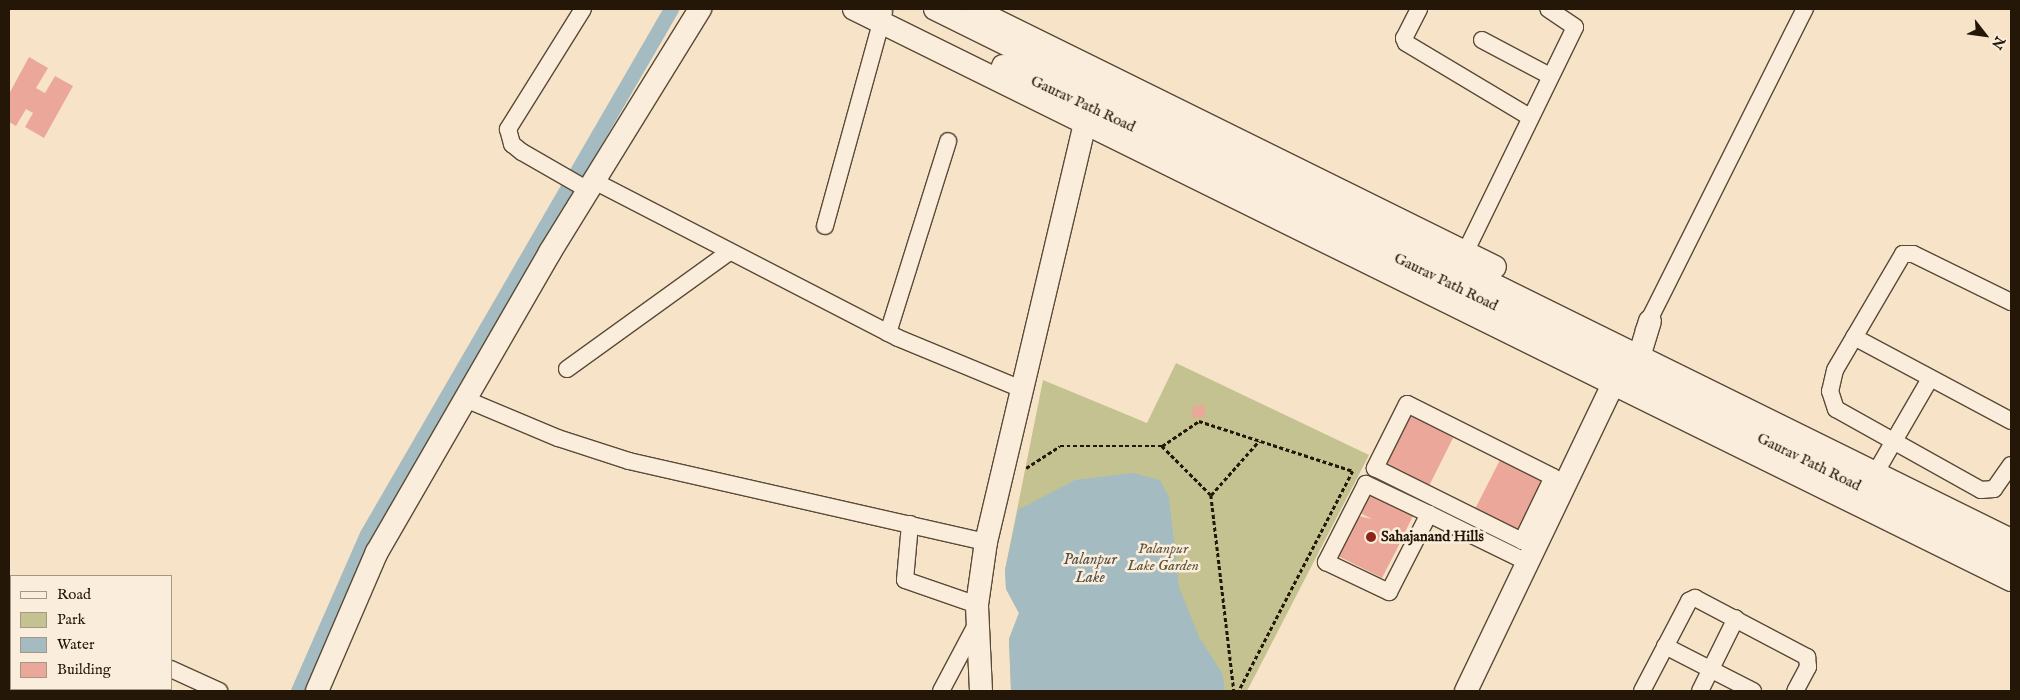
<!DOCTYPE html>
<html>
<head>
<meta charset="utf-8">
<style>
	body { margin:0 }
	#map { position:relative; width:2020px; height:700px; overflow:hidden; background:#f7e4c8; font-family:"IM FELL English",serif }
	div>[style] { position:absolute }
	.green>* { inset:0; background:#c4c290 }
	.water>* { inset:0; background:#a3bbc1 }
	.canal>* { height:15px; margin:-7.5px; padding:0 7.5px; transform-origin:7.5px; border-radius:7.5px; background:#a3bbc1 }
	.building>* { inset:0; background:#eba89a }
	.path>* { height:2.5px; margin-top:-1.25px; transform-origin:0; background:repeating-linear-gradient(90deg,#241707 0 4px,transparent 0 6.5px) }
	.roads { filter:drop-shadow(1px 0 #594a37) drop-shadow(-1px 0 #594a37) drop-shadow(0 1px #594a37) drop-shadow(0 -1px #594a37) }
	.street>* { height:16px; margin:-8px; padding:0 8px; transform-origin:8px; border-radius:8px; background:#faeddb }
	.secondary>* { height:22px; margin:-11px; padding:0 11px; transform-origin:11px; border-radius:11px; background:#faeddb }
	.dots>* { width:14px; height:14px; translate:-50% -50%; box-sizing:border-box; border:2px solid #faeddb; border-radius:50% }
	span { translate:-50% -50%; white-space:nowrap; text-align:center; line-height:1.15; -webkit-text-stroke:5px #faeddb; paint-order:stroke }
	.street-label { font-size:15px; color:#241707 }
	.poi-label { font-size:15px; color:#241707; font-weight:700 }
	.left { translate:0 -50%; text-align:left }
	.park-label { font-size:15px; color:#5c5337; font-style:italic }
	.water-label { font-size:16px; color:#505048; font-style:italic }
	.frame { position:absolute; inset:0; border:10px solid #241707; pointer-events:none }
	.legend { position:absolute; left:10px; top:575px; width:162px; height:115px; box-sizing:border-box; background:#faeddb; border:1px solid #a49786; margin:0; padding:6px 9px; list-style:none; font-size:15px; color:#241707 }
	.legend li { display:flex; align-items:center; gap:10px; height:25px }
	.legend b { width:25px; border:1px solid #a49786 }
	.north { position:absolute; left:1960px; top:10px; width:50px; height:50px; -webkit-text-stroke:4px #faeddb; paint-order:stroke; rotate:120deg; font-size:14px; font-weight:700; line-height:20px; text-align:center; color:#241707 }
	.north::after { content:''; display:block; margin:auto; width:18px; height:22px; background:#241707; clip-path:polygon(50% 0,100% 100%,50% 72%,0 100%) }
</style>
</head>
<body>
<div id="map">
	<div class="green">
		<i style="clip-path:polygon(1176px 363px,1369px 455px,1247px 691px,1011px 691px,1009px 639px,1019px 613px,1006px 589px,1005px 570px,1043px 380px,1147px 423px)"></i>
	</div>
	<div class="water">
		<i style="clip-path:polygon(1133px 473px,1160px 480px,1169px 497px,1179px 587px,1199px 637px,1222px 673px,1225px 691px,1011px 691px,1009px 639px,1019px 613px,1006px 589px,1005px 570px,1018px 510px,1075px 480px)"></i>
	</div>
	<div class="canal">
		<i style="left:298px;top:691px;width:171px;rotate:-66.3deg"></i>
		<i style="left:367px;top:534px;width:607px;rotate:-59.93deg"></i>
	</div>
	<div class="building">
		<i style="clip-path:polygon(29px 57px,48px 68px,36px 88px,45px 93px,55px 76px,73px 86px,44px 138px,25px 127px,33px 113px,26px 109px,16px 126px,9px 122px,9px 94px)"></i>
		<i style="clip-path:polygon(1205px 405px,1205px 417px,1193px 418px,1192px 407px)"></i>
		<i style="clip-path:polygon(1412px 414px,1454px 436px,1428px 488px,1385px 467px)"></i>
		<i style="clip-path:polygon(1501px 458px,1545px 480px,1518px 532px,1475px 509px)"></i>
		<i style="clip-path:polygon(1370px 494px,1413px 516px,1404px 534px,1393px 529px,1389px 535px,1401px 541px,1382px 578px,1338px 556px,1359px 516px,1372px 519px,1360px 513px)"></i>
	</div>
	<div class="path">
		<i style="left:1162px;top:446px;width:45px;rotate:-34deg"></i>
		<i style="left:1199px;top:421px;width:162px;rotate:18deg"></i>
		<i style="left:1353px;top:471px;width:248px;rotate:117.4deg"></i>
		<i style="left:1026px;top:468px;width:40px;rotate:-32.9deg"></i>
		<i style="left:1060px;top:446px;width:102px"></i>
		<i style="left:1162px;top:446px;width:69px;rotate:45deg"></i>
		<i style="left:1211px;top:495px;width:197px;rotate:83.3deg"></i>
		<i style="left:1211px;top:495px;width:72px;rotate:-48.4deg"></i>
	</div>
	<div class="roads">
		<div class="street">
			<i style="left:583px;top:9px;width:142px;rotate:122deg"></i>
			<i style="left:508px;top:129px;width:16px;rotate:75deg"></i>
			<i style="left:512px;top:144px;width:13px;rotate:39deg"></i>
			<i style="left:522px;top:152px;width:76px;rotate:29.9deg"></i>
			<i style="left:1419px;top:9px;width:33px;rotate:117deg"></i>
			<i style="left:1404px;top:38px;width:5px;rotate:68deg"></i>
			<i style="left:1406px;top:43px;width:142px;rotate:30.9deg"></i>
			<i style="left:1482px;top:40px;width:77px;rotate:27.9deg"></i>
			<i style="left:594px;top:181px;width:342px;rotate:27.3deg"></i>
			<i style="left:898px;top:338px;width:133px;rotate:22.5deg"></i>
			<i style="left:825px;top:226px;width:222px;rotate:-74.6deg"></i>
			<i style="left:1461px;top:261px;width:260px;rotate:-64deg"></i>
			<i style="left:1575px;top:27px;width:32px;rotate:-146deg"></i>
			<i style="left:2011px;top:302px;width:109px;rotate:-153.9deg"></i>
			<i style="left:1913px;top:254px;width:10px;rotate:180deg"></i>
			<i style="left:1903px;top:254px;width:134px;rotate:120.4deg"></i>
			<i style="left:1835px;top:370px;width:22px;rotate:103deg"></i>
			<i style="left:1830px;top:391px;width:19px;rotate:72deg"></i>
			<i style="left:1836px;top:409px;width:166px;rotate:29.2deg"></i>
			<i style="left:1981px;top:490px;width:13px;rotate:-4deg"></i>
			<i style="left:1994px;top:489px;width:29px;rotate:-55deg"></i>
			<i style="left:1644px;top:330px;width:359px;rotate:-63.4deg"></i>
			<i style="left:888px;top:333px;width:201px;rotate:-72.6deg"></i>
			<i style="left:1854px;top:337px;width:178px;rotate:28.1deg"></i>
			<i style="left:567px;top:369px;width:198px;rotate:-35.8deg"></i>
			<i style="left:465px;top:399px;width:101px;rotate:22.8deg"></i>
			<i style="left:558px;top:438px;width:75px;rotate:17.9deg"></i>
			<i style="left:629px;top:461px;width:366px;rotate:12.8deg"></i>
			<i style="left:1876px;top:472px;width:108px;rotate:-59.9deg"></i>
			<i style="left:1429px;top:514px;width:70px;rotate:-154.5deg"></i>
			<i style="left:1366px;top:484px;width:88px;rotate:117.1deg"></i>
			<i style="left:1326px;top:562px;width:70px;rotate:25.5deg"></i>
			<i style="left:1389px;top:592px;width:88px;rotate:-62.9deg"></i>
			<i style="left:1429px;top:514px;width:111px;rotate:26.1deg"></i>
			<i style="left:910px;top:524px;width:56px;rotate:95.1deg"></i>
			<i style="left:905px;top:580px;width:76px;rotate:19.1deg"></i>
			<i style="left:1522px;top:541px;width:71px;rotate:-64.2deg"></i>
			<i style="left:1553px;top:477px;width:163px;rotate:-153.4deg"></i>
			<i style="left:1407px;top:404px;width:72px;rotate:116.6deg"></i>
			<i style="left:1375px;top:468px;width:164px;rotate:26.4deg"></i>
			<i style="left:1522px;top:541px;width:10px;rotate:24deg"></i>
			<i style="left:1531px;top:545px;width:6px;rotate:31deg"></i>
			<i style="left:9px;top:595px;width:3px;rotate:45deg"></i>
			<i style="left:1665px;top:646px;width:99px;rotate:27.1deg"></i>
			<i style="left:171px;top:669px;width:53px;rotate:24.6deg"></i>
			<i style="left:941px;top:691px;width:77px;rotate:-62.1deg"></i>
			<i style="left:1642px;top:691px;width:102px;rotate:-62.4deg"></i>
			<i style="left:1689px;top:601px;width:7px;rotate:-27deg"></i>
			<i style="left:1695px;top:598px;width:127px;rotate:27.8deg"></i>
			<i style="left:1807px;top:657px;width:10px;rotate:84deg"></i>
			<i style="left:1808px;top:667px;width:27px;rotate:118deg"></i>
			<i style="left:1700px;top:691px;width:81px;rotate:-63.7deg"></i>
		</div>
		<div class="secondary">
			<i style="left:854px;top:9px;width:1290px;rotate:26.27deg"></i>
			<i style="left:935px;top:9px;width:1200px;rotate:26.27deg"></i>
			<i style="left:973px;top:9px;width:582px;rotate:26.3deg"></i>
			<i style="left:1003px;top:66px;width:1123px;rotate:26.2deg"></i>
			<i style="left:1635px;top:370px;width:51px;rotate:-73deg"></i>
			<i style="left:317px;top:691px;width:151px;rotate:-66.7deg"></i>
			<i style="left:377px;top:552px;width:346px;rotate:-60deg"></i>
			<i style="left:550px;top:252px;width:286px;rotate:-58.3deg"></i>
			<i style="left:981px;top:691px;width:86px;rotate:-92.7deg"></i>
			<i style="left:977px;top:605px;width:64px;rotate:-81.9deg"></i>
			<i style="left:986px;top:542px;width:444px;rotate:-76.7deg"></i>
			<i style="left:1466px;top:691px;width:355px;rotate:-64.4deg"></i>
		</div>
	</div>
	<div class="dots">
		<i style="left:1371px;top:537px;background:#8f2418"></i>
	</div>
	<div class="street-label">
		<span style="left:1083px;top:104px;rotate:25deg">Gaurav Path Road</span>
		<span style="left:1446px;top:282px;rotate:26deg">Gaurav Path Road</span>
		<span style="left:1809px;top:462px;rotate:26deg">Gaurav Path Road</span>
	</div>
	<div class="poi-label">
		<span class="left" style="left:1381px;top:537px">Sahajanand Hills</span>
	</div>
	<div class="park-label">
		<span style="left:1163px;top:557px">Palanpur<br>Lake Garden</span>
	</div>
	<div class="water-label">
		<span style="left:1090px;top:569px">Palanpur<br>Lake</span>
	</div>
	<div class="frame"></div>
	<ul class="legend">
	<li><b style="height:6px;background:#faeddb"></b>Road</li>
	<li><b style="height:14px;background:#c4c290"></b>Park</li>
	<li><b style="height:14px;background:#a3bbc1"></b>Water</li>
	<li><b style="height:14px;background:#eba89a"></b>Building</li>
	</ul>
	<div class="north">N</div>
</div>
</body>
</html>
